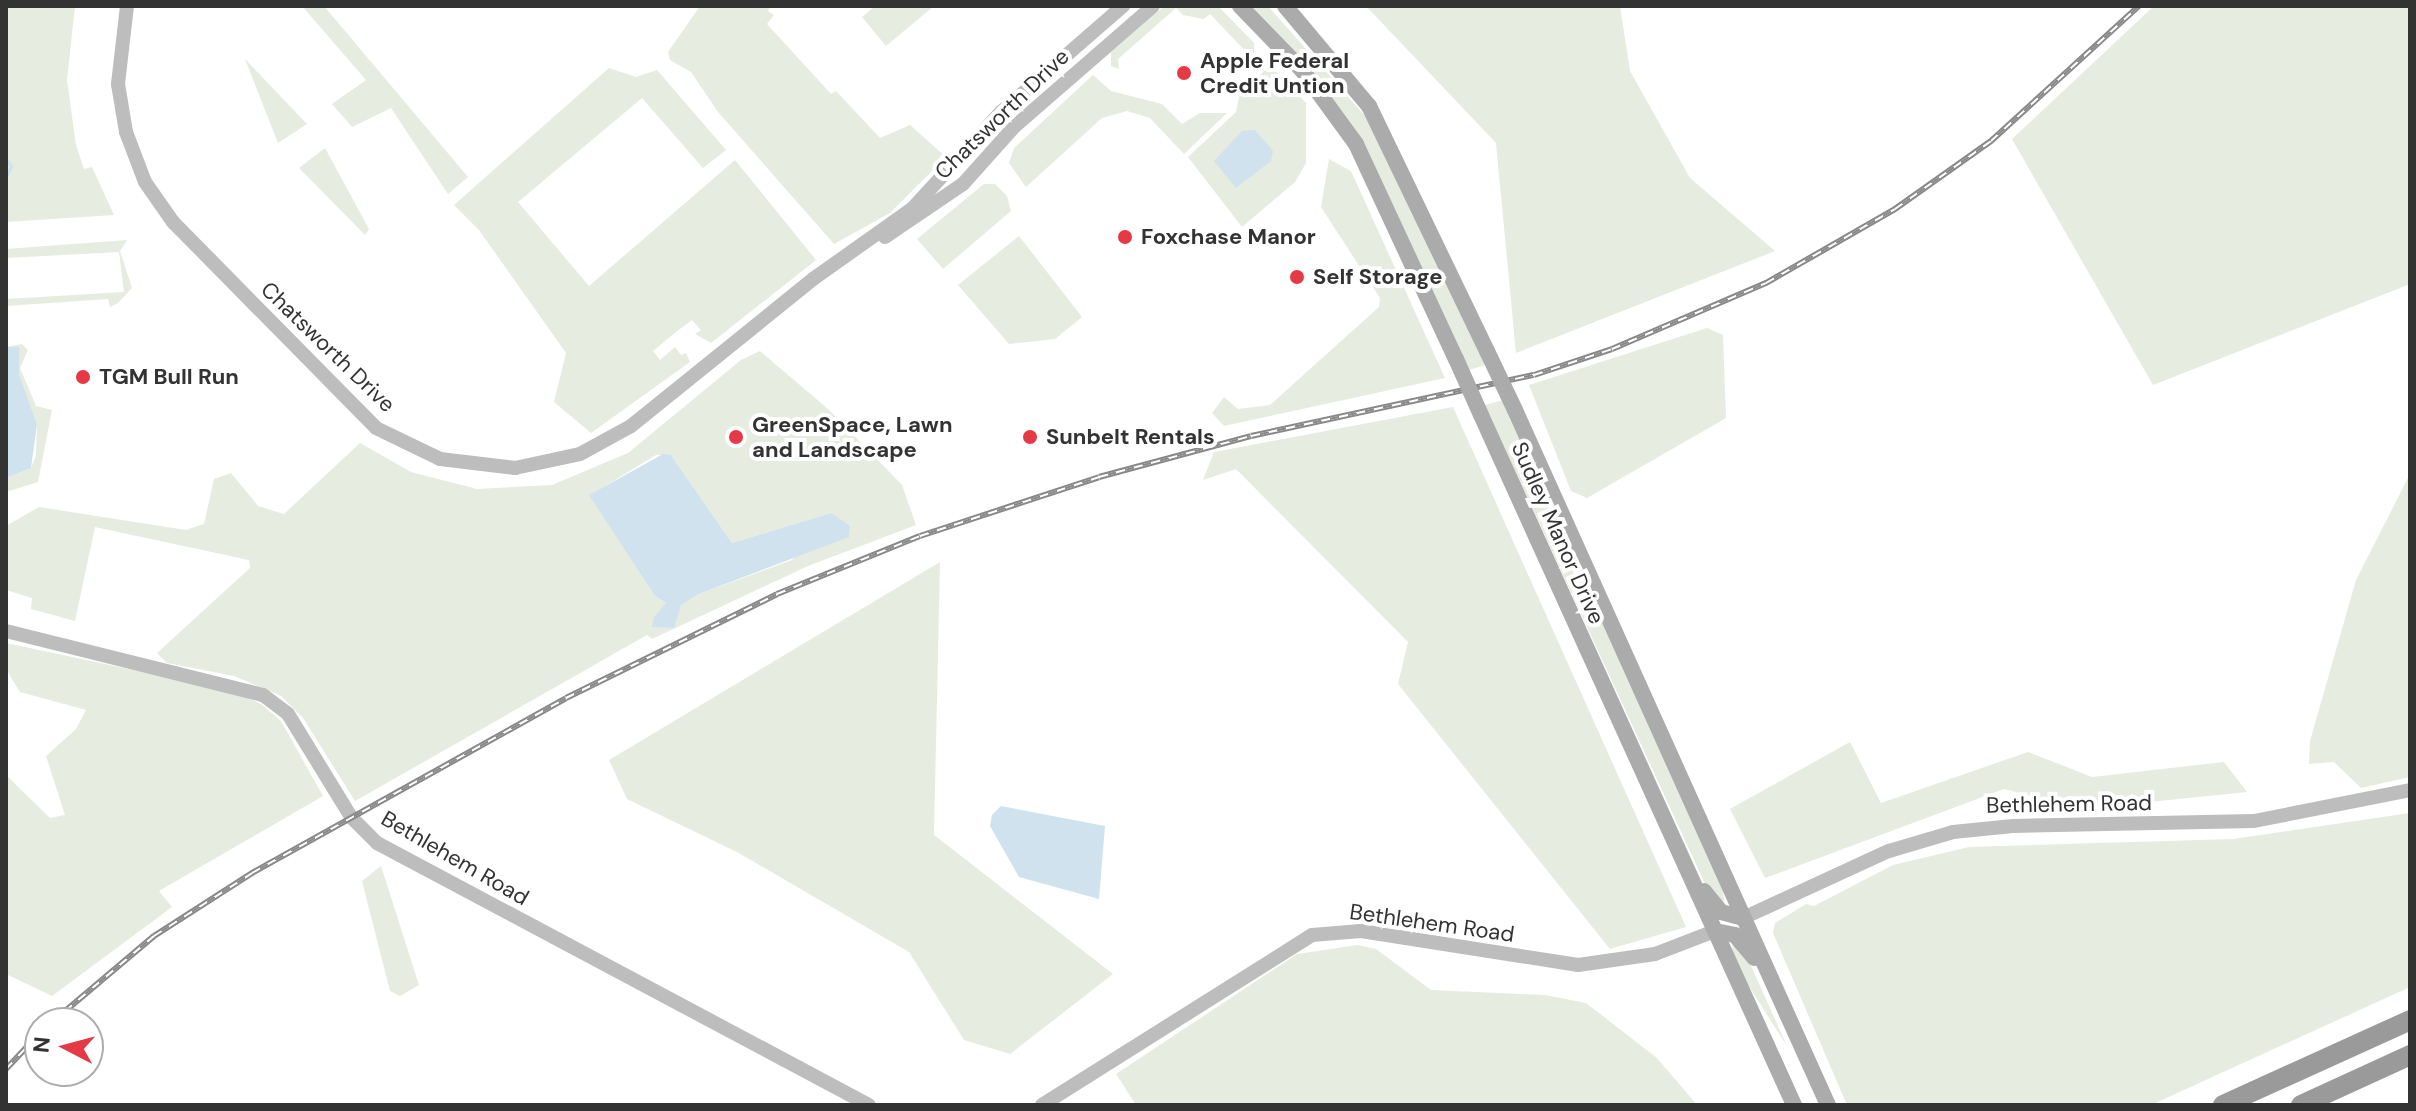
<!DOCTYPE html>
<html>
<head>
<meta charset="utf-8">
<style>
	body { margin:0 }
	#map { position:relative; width:2416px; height:1111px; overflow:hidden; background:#fff; font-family:"DM Sans",sans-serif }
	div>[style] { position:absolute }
	.green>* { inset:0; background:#e6ecdf }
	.water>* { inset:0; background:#cfe2ee }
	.stream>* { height:3px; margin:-1.5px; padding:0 1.5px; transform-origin:1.5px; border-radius:1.5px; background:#cfe2ee }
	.secondary>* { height:14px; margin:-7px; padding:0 7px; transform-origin:7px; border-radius:7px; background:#bdbdbd }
	.primary>* { height:16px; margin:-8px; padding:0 8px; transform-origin:8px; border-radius:8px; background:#ababab }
	.highway>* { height:20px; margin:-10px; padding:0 10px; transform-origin:10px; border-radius:10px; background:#9a9a9a }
	.rail>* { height:6px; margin-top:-3px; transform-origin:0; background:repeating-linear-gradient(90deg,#fff 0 9px,#888 0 18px); box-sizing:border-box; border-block:2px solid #888 }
	.primary-bridge>* { height:16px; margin:-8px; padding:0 8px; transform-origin:8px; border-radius:8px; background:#ababab }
	.dots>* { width:22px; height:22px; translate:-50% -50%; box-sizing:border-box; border:4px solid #fff; border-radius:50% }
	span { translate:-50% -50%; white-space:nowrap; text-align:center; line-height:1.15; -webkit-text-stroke:8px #fff; paint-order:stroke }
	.poi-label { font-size:22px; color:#333; font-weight:700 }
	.left { translate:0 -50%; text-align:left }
	.street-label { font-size:22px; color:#333 }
	.frame { position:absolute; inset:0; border:8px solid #333; pointer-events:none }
	.north { position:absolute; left:24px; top:1007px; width:80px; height:80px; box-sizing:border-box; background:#fff; border:2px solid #adadad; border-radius:50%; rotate:276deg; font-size:22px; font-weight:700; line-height:32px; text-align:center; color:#333 }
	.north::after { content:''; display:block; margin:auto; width:28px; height:36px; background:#e63946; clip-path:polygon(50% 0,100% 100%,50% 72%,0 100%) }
</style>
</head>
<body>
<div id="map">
	<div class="green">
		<i style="clip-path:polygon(6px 6px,75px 6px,67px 80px,76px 145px,84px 169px,92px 167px,114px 215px,6px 222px)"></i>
		<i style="clip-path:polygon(302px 6px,324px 6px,468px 177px,448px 194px,391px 108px,352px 127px,332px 104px,366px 80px)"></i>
		<i style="clip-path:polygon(700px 6px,771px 6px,768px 11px,774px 15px,767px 24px,831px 94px,836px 91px,880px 138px,910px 125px,946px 157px,890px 213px,834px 244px,718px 112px,691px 72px,670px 60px,668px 52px)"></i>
		<i style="clip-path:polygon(875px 6px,934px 6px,886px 46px,862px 17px)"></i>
		<i style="clip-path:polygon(1164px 6px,1218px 6px,1254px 43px,1254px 53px,1251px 57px,1210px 14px,1204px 19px,1183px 15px,1176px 8px,1118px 59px,1119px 69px,1111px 66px,1111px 52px)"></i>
		<i style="clip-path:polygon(1248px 6px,1268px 6px,1373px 125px,1485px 365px,1469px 370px,1329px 94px)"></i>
		<i style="clip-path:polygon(1366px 6px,1620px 6px,1630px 71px,1690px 178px,1775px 251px,1516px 353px,1496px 143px)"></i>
		<i style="clip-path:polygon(2154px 6px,2410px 6px,2410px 284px,2153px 385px,2012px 139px)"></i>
		<i style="clip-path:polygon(245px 59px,307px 124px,278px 143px)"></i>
		<i style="clip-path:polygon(609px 68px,636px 77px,657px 70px,726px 150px,703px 168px,642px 98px,518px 202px,589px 286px,735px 160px,816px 260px,711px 343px,695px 334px,701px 330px,692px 320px,676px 332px,653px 351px,660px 360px,675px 347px,681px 355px,686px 353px,690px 362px,591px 433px,554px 402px,566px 353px,479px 230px,454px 205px)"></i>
		<i style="clip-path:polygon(1275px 70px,1306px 103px,1306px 163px,1295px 182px,1242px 227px,1188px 157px,1236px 112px,1239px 97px,1264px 71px)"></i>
		<i style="clip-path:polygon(1093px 75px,1111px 91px,1162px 104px,1182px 124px,1200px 113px,1227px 113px,1184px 154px,1150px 118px,1127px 111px,1102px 118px,1026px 187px,1009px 163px,1014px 148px)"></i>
		<i style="clip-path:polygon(325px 148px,369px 229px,365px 235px,299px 168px)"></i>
		<i style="clip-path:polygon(1329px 159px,1351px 171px,1445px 378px,1224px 426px,1212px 413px,1224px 397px,1238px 409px,1270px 405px,1379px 307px,1380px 298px,1321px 207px)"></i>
		<i style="clip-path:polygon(984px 184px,995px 184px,1007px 196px,1011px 211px,943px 269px,917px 239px)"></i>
		<i style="clip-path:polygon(1019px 236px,1082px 317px,1055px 339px,1009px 344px,958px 285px)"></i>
		<i style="clip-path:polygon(127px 240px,120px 251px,132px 288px,118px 303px,110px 307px,108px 299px,6px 306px,6px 299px,124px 292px,119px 252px,6px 258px,6px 249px)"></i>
		<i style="clip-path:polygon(1707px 328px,1723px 335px,1726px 418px,1587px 498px,1571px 491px,1529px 385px)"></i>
		<i style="clip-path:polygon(22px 344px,28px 350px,20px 368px,36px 406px,52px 410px,38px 482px,6px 492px,6px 478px,31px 468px,36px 456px,37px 424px,19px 374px,19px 347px,6px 347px)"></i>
		<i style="clip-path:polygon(evenodd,760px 351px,828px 409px,902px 485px,916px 525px,808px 566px,652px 639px,647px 635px,355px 801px,303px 718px,281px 696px,234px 676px,167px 663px,157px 653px,250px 568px,249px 560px,95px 527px,75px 621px,31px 609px,32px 598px,6px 590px,6px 526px,39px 507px,186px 530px,204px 524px,214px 479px,231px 473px,258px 506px,284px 514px,360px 443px,411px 472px,477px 489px,552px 485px,628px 453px,741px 360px,760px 351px,656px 455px,671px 455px,732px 543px,831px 513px,792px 560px,699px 594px,681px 605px,673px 628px,660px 627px,666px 603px,655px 596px,590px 495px,656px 455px)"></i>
		<i style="clip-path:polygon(1503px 400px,1723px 890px,1725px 908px,1712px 899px,1485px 405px)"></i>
		<i style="clip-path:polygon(1453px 407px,1686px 927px,1610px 949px,1398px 684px,1408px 642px,1236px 469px,1203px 480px,1214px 452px)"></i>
		<i style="clip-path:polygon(2410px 474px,2410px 777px,2361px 788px,2334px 762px,2309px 764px,2310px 741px,2356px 580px)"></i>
		<i style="clip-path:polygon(940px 562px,934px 835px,1113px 974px,1010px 1054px,964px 1040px,909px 952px,737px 852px,627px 799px,609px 760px)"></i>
		<i style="clip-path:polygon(6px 643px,237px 692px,261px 704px,281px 721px,323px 796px,159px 891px,172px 907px,52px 996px,6px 974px,6px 775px,50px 818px,65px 815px,46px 756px,76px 729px,86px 710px,20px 692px,6px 669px)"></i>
		<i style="clip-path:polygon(1850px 742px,1881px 803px,2028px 752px,2092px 777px,2224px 762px,2247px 792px,2081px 809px,2004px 789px,1765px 878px,1730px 809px)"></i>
		<i style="clip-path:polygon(2410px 813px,2410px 987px,2151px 1105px,1847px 1105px,1773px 933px,1775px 923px,1806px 904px,1814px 906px,1893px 865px,1969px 847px,2233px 839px)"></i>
		<i style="clip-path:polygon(381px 866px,419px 985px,400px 996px,390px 991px,362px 881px)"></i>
		<i style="clip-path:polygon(1733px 940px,1742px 946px,1787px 1046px,1745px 980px,1732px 952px)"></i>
		<i style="clip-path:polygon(1358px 945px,1376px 949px,1431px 990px,1545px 995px,1586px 1003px,1657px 1058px,1697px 1105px,1136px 1105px,1116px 1074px,1297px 954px)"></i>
	</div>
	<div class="water">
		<i style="clip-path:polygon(1255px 130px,1273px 151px,1271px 161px,1236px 188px,1214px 161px,1242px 131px)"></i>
		<i style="clip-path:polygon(6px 347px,19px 347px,19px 374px,37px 424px,31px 468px,6px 478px)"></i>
		<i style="clip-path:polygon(663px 454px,671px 455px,732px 543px,831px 513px,850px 526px,849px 537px,699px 594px,681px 605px,674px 628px,652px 627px,654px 617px,666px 603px,655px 596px,589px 495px)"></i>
		<i style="clip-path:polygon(1001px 806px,1105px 826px,1099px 899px,1019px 877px,990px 826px,992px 815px)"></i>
	</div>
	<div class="stream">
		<i style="left:6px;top:159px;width:9px;rotate:54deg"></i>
		<i style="left:11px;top:166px;width:12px;rotate:114deg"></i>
	</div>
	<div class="secondary">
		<i style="left:127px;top:6px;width:79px;rotate:96.6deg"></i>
		<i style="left:118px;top:84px;width:49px;rotate:80.5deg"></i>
		<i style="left:126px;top:132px;width:53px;rotate:69.2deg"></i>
		<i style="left:145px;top:182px;width:49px;rotate:55deg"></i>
		<i style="left:173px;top:222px;width:289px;rotate:45.4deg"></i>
		<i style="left:376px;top:428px;width:71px;rotate:25.8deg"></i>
		<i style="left:440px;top:459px;width:76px;rotate:6.8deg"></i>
		<i style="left:515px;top:468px;width:66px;rotate:-12.2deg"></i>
		<i style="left:580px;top:454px;width:58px;rotate:-28.8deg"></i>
		<i style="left:631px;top:426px;width:234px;rotate:-38.9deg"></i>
		<i style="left:813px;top:279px;width:121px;rotate:-35.3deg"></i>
		<i style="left:912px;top:209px;width:132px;rotate:-47.5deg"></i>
		<i style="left:1001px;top:112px;width:162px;rotate:-41deg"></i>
		<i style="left:885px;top:237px;width:94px;rotate:-34.2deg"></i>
		<i style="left:963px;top:184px;width:76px;rotate:-48.2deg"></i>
		<i style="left:1014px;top:127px;width:184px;rotate:-41deg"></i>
		<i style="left:6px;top:631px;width:265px;rotate:14deg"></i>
		<i style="left:263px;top:695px;width:31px;rotate:37deg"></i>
		<i style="left:288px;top:714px;width:121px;rotate:58.5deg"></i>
		<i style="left:351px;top:817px;width:37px;rotate:45deg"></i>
		<i style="left:377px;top:843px;width:557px;rotate:28.04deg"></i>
		<i style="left:1743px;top:918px;width:161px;rotate:-24.7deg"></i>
		<i style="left:1889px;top:851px;width:67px;rotate:-16.5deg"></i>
		<i style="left:1953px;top:832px;width:60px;rotate:-5.7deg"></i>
		<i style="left:2013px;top:826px;width:241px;rotate:-1.2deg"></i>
		<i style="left:2254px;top:821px;width:159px;rotate:-11.2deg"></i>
		<i style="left:1042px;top:1105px;width:319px;rotate:-32.2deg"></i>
		<i style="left:1312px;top:935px;width:49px;rotate:-4.7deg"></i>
		<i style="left:1361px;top:931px;width:220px;rotate:8.9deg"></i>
		<i style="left:1578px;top:965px;width:78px;rotate:-8.1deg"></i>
		<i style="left:1655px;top:954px;width:64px;rotate:-21deg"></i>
	</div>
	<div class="primary">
		<i style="left:1240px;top:6px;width:89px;rotate:45.9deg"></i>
		<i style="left:1302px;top:70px;width:92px;rotate:53.9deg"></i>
		<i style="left:1356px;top:144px;width:237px;rotate:65.1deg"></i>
		<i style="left:1285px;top:6px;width:131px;rotate:50deg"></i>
		<i style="left:1369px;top:106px;width:272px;rotate:64.3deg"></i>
		<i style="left:1515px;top:410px;width:762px;rotate:65.76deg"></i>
		<i style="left:1481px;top:415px;width:758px;rotate:65.6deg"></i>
		<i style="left:1704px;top:891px;width:27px;rotate:51deg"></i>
		<i style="left:1721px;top:912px;width:23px;rotate:15deg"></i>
		<i style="left:1715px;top:931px;width:20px;rotate:11deg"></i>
		<i style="left:1735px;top:935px;width:30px;rotate:50deg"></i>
	</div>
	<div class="highway">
		<i style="left:2223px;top:1105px;width:205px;rotate:-24.4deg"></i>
		<i style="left:2301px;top:1105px;width:120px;rotate:-24.6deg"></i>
	</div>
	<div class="rail">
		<i style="left:51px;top:1023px;width:135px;rotate:-40.2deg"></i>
		<i style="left:154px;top:936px;width:117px;rotate:-32.7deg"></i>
		<i style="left:252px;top:873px;width:359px;rotate:-29.1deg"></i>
		<i style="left:566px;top:698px;width:235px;rotate:-26.2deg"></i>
		<i style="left:777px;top:594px;width:154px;rotate:-22.1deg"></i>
		<i style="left:920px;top:536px;width:188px;rotate:-18.2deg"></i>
		<i style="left:1099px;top:477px;width:157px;rotate:-15.1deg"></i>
		<i style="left:1251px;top:436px;width:289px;rotate:-12.2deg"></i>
		<i style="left:1534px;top:375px;width:82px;rotate:-18.4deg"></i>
		<i style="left:1612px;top:349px;width:168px;rotate:-23.2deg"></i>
		<i style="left:1766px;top:283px;width:149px;rotate:-29.8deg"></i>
		<i style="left:1895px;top:209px;width:118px;rotate:-35.3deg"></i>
		<i style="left:1991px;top:141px;width:200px;rotate:-42.4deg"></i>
		<i style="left:6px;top:1069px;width:50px;rotate:-46.6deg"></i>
	</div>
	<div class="primary-bridge">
		<i style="left:1487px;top:351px;width:65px;rotate:64.6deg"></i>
		<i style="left:1456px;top:359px;width:61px;rotate:65.9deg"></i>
	</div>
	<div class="dots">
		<i style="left:1184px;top:73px;background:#e63946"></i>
		<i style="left:1125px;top:237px;background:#e63946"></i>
		<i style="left:1297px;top:277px;background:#e63946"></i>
		<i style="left:83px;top:377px;background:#e63946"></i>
		<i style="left:736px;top:437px;background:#e63946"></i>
		<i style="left:1030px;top:437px;background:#e63946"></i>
	</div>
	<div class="poi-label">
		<span class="left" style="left:1200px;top:73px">Apple Federal<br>Credit Untion</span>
		<span class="left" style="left:1141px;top:237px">Foxchase Manor</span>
		<span class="left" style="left:1313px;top:277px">Self Storage</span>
		<span class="left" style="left:99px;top:377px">TGM Bull Run</span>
		<span class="left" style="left:752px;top:437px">GreenSpace, Lawn<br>and Landscape</span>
		<span class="left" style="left:1046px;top:437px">Sunbelt Rentals</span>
	</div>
	<div class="street-label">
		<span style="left:1002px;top:114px;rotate:-44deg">Chatsworth Drive</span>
		<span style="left:328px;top:347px;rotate:44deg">Chatsworth Drive</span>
		<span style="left:1558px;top:533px;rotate:66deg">Sudley Manor Drive</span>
		<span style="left:2069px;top:804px;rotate:-1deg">Bethlehem Road</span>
		<span style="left:455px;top:858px;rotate:30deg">Bethlehem Road</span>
		<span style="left:1432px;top:923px;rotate:8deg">Bethlehem Road</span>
	</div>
	<div class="frame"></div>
	<div class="north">N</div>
</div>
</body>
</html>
